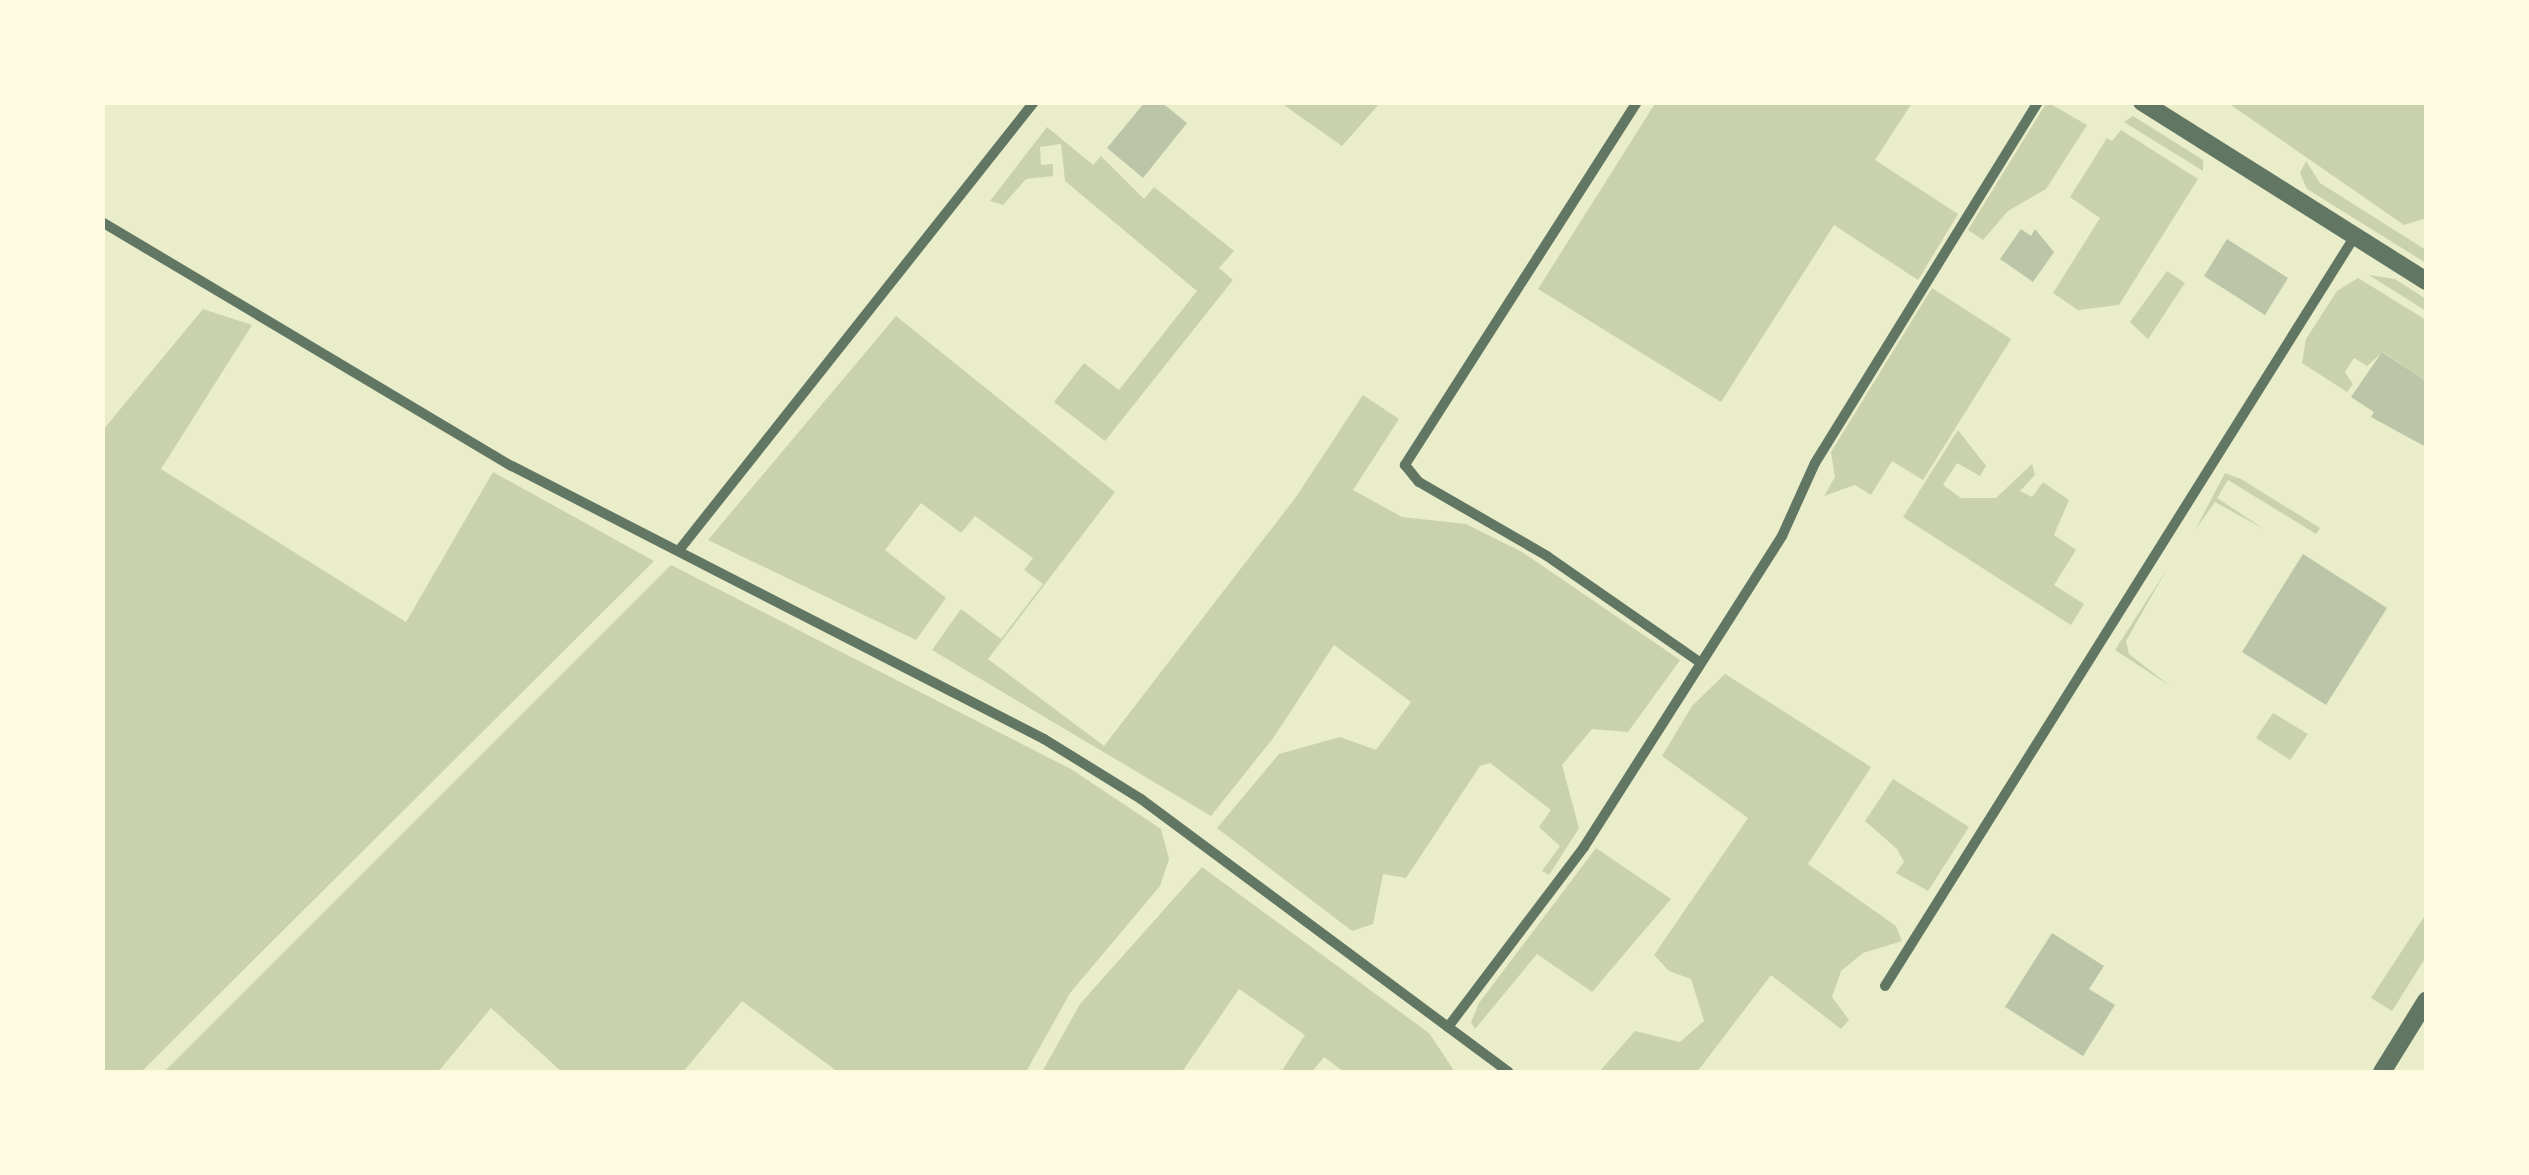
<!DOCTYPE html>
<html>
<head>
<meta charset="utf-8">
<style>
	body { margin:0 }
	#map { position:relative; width:2529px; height:1175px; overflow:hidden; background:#e9edc9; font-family:"Source Sans 3",sans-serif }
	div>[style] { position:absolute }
	.green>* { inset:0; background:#cad2ad }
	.building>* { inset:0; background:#bcc5a7 }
	.minor>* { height:10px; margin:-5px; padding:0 5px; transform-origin:5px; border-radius:5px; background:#617663 }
	.tertiary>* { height:18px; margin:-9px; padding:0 9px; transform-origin:9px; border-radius:9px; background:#617663 }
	span { translate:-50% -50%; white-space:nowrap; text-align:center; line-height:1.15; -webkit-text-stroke:8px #fefae0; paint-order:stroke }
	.frame { position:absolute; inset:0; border:105px solid #fefae0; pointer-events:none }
</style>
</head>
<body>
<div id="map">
	<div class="green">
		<i style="clip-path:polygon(1656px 102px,1912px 103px,1875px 160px,1958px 214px,1918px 280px,1834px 225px,1721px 402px,1538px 289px)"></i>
		<i style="clip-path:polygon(2047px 102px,2087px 125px,2046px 189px,2008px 211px,1983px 240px,1968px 230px)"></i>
		<i style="clip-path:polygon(1281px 103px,1380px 103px,1342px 146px)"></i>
		<i style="clip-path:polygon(2228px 103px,2426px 103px,2426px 218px,2404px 225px)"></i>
		<i style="clip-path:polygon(2133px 116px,2203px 160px,2203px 171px,2124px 122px)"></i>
		<i style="clip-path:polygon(1047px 127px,1093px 165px,1101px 156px,1144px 199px,1154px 187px,1234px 251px,1219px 268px,1233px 280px,1105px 441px,1054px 402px,1084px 363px,1119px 390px,1197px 291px,1065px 181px,1061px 144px,1040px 147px,1041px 165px,1053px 164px,1053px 176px,1026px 179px,1003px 205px,990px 201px)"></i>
		<i style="clip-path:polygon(2121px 130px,2198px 179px,2119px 305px,2078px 310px,2053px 293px,2100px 218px,2070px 197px,2107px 138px,2112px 141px)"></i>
		<i style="clip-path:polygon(2306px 161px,2320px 183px,2426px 250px,2426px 263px,2307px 189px,2300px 173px)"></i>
		<i style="clip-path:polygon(2167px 271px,2185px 283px,2148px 339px,2130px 322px)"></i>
		<i style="clip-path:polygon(2369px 275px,2395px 279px,2426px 299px,2426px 311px)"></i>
		<i style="clip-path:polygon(2358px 278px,2426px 320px,2426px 381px,2383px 352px,2367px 366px,2354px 358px,2345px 372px,2353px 384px,2347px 392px,2302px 363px,2306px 339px,2337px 291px)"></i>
		<i style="clip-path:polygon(1932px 288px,2011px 339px,1923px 480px,1892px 461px,1871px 495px,1855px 485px,1824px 496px,1835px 477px,1831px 452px)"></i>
		<i style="clip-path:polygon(203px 309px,252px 325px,161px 469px,406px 622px,493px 472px,654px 561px,141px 1072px,103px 1072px,103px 430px)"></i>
		<i style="clip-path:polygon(896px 316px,1115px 492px,988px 659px,1104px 746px,1296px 497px,1363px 395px,1399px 419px,1353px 490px,1402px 517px,1466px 524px,1522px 552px,1680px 660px,1628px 732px,1592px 729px,1562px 765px,1579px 828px,1549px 875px,1542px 871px,1560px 846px,1539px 827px,1551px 810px,1490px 763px,1480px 766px,1406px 878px,1383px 874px,1373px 924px,1352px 931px,1217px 828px,1279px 754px,1340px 737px,1376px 750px,1411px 702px,1334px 645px,1274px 737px,1211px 816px,932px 650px,961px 609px,1001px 639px,1043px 584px,1024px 570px,1033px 558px,975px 516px,961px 533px,921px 503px,885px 550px,946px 598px,916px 640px,708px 540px)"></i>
		<i style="clip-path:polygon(1958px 430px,1986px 466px,1980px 476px,1957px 463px,1943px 485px,1961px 498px,1996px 498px,2032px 464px,2035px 475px,2020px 491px,2032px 497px,2043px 482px,2069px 500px,2054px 535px,2076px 550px,2054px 585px,2084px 604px,2071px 625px,1903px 517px)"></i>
		<i style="clip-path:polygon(2225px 473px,2241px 479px,2320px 528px,2316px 534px,2228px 480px,2217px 498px,2264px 529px,2215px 502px,2195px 530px)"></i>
		<i style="clip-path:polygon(671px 565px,1071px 769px,1161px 829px,1169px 859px,1160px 886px,1070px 993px,1026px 1072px,838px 1072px,742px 1001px,683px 1072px,562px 1072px,491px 1008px,438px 1072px,164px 1072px)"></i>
		<i style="clip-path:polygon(2167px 569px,2126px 641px,2129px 654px,2170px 686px,2115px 650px)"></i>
		<i style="clip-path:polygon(1725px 674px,1871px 767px,1808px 864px,1896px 926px,1902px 941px,1863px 953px,1841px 971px,1832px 997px,1849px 1020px,1841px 1029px,1771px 975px,1697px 1072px,1599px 1072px,1635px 1031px,1680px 1042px,1704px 1021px,1691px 979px,1669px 971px,1654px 955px,1748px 818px,1662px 756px,1692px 706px)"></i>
		<i style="clip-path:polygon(2273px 713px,2308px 734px,2290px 760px,2256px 738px)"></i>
		<i style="clip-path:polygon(1893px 779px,1969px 827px,1928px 891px,1896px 873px,1904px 862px,1897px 849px,1865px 821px)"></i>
		<i style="clip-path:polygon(1596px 848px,1671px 899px,1592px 992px,1537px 954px,1475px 1029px,1471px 1022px,1479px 1003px)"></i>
		<i style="clip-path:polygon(1202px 867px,1429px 1033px,1455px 1072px,1344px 1072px,1324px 1057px,1312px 1072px,1281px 1072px,1305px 1035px,1239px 989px,1182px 1072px,1042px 1072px,1080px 1004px)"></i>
		<i style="clip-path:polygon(2426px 914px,2426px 957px,2392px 1011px,2371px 998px)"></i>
	</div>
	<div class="building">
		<i style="clip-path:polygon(1145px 102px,1161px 102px,1187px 123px,1143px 178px,1107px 148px)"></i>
		<i style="clip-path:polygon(2021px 229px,2031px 236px,2035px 229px,2054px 252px,2033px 282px,2000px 259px)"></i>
		<i style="clip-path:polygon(2227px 239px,2288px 278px,2265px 315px,2204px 276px)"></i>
		<i style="clip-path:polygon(2382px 352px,2426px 381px,2426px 447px,2371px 417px,2374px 412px,2351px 397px)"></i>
		<i style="clip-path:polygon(2303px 554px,2387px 608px,2326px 705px,2242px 652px)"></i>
		<i style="clip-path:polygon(2052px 933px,2104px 966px,2089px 989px,2115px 1005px,2083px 1056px,2005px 1007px)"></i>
	</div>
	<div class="minor">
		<i style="left:1637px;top:102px;width:431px;rotate:122.6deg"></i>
		<i style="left:1405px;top:465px;width:22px;rotate:51deg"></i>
		<i style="left:1419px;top:482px;width:148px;rotate:30deg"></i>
		<i style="left:1547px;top:556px;width:184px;rotate:34.8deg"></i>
		<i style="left:102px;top:222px;width:477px;rotate:30.8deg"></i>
		<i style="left:512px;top:466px;width:598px;rotate:27.16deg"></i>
		<i style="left:1044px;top:739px;width:114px;rotate:31.7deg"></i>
		<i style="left:1141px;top:799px;width:458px;rotate:36.6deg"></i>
		<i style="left:680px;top:549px;width:570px;rotate:-51.62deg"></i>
		<i style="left:1885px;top:986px;width:885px;rotate:-57.93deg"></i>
		<i style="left:1448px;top:1027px;width:226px;rotate:-52.9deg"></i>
		<i style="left:1584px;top:847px;width:369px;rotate:-57.5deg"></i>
		<i style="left:1782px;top:536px;width:80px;rotate:-65.7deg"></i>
		<i style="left:1815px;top:463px;width:424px;rotate:-58.3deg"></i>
	</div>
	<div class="tertiary">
		<i style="left:2142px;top:102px;width:336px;rotate:32.2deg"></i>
		<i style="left:2382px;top:1072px;width:84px;rotate:-58.2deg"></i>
	</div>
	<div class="frame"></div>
</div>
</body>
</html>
